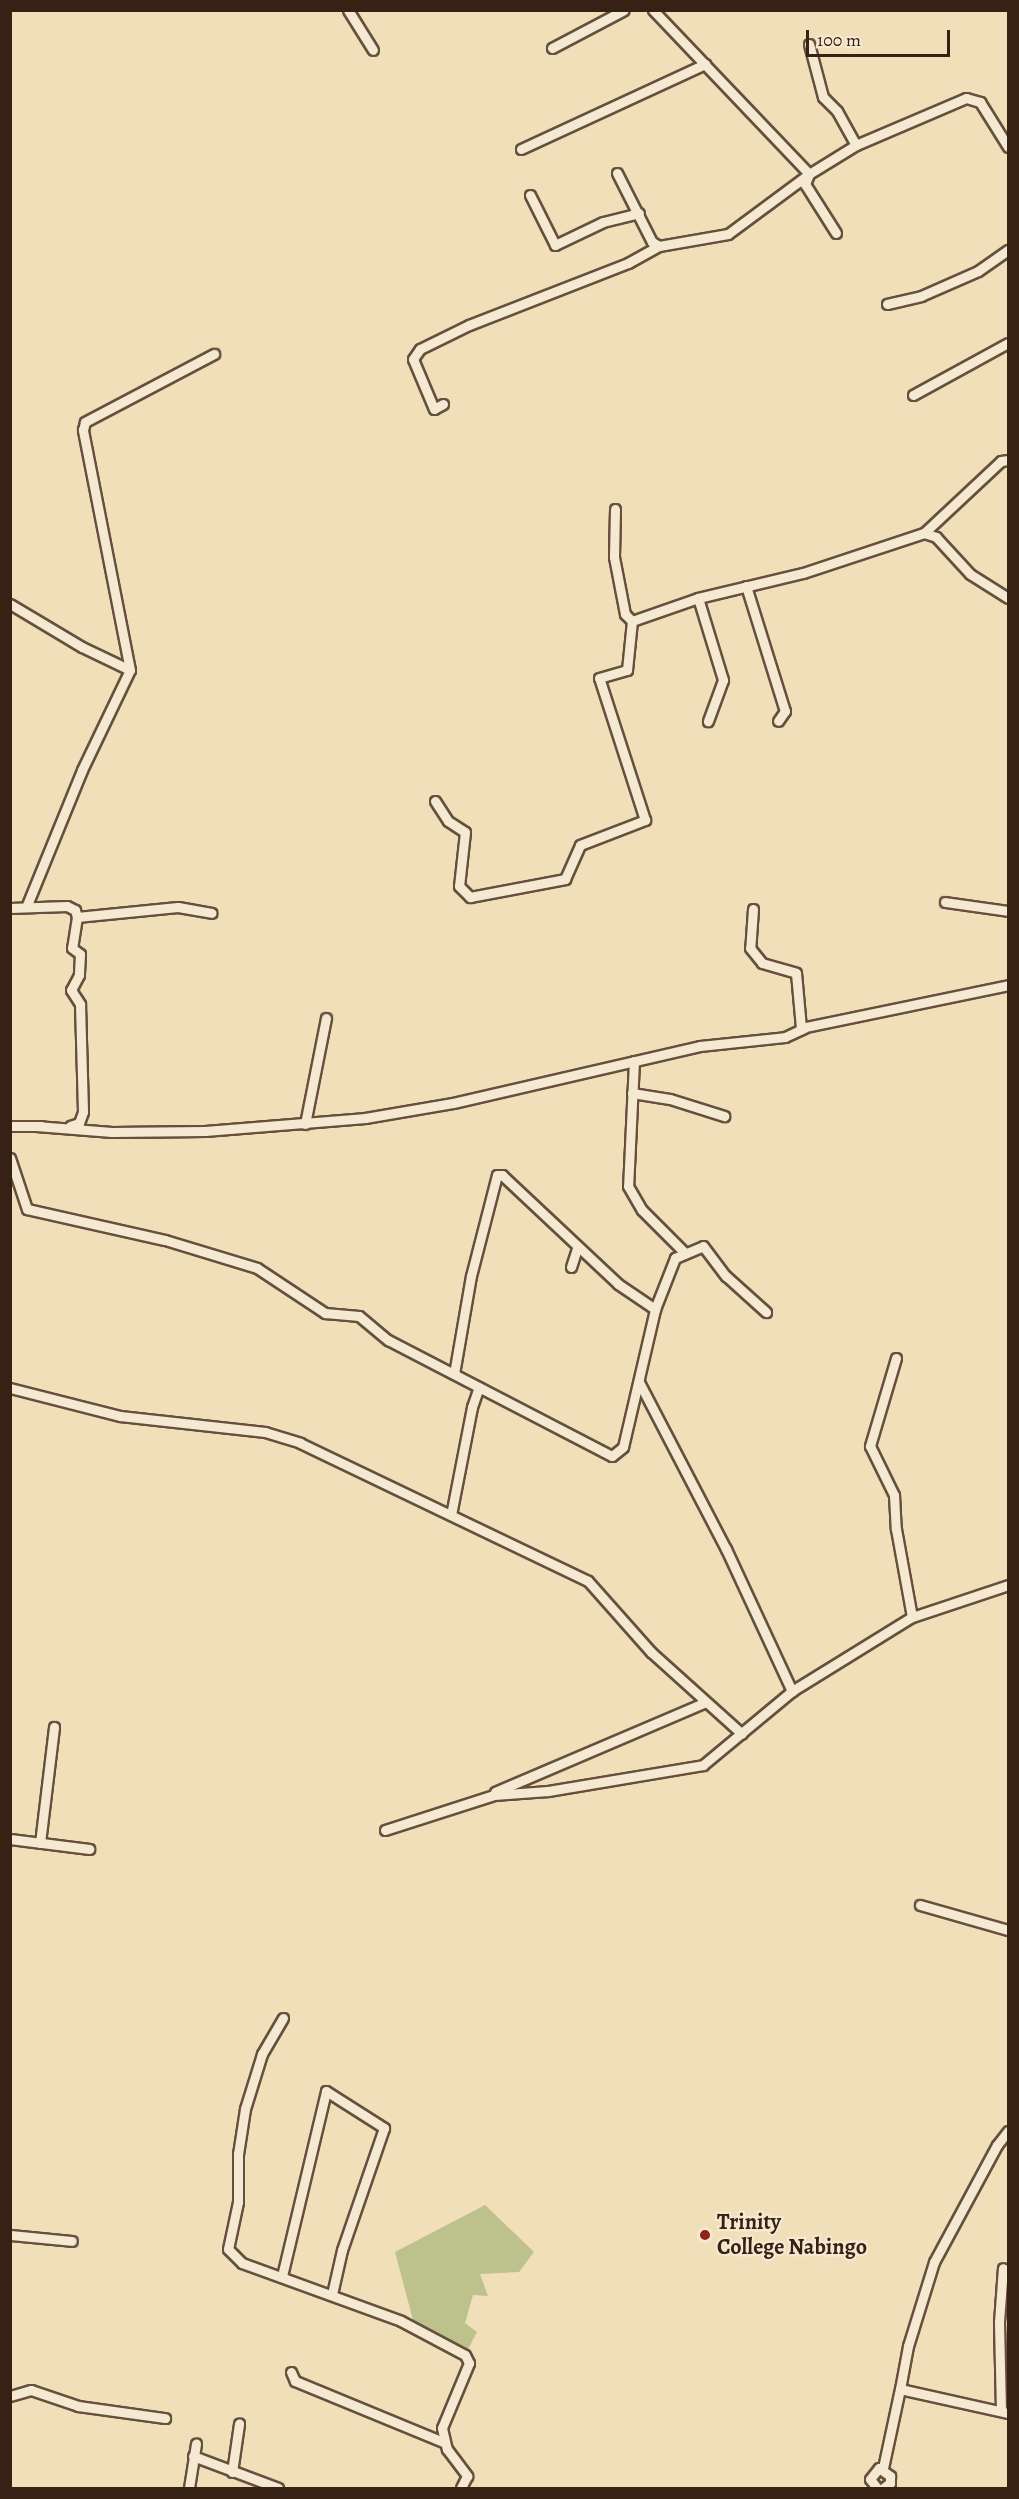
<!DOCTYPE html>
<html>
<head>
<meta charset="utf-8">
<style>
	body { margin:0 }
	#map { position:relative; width:1019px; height:2499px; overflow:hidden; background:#f0dfb8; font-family:Alegreya,serif }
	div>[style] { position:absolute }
	.green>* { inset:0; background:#bdc18c }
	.roads { filter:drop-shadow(2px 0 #65503e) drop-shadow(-2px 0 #65503e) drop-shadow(0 2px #65503e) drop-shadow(0 -2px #65503e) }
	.street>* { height:9px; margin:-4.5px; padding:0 4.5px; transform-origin:4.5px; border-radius:4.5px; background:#f5ead1 }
	.dots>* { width:16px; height:16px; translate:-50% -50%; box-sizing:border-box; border:3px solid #f5ead1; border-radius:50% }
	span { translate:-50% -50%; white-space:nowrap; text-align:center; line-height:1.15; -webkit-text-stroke:4.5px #f5ead1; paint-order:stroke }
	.poi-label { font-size:22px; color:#372115; font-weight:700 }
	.left { translate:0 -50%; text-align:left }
	.frame { position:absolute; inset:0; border:12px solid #372115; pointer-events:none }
	.scale { position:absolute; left:806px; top:30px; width:144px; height:27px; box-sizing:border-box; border:3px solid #372115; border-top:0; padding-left:8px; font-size:18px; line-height:21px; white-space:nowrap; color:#372115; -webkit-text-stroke:4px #f5ead1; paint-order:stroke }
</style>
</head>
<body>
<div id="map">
	<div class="green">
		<i style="clip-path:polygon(485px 2205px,534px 2252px,519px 2272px,480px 2274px,488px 2296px,473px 2295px,465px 2323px,477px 2332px,465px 2355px,413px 2320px,395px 2252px)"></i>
	</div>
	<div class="roads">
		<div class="street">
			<i style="left:348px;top:10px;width:47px;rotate:58deg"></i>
			<i style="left:653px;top:10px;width:226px;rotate:46.4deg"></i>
			<i style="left:809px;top:174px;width:11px;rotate:112deg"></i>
			<i style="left:805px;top:184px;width:58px;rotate:57.7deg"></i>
			<i style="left:809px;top:44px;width:55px;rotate:75.2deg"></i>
			<i style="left:823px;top:97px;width:20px;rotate:45deg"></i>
			<i style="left:837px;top:111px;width:39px;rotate:61deg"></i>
			<i style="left:552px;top:48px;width:81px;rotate:-27.8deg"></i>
			<i style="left:521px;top:149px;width:203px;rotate:-24.8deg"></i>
			<i style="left:617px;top:173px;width:77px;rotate:63.1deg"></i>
			<i style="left:652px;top:242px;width:8px;rotate:30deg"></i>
			<i style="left:659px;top:246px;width:70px;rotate:-9.9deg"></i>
			<i style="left:728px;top:234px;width:101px;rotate:-36.5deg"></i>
			<i style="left:809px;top:174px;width:55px;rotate:-31.7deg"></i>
			<i style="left:856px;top:145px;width:120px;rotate:-23.1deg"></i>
			<i style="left:966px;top:98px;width:15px;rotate:16deg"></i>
			<i style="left:980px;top:102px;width:53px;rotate:58.1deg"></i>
			<i style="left:530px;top:195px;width:56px;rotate:63.4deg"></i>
			<i style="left:555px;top:245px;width:53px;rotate:-25.6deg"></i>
			<i style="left:603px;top:222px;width:37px;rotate:-14deg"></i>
			<i style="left:887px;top:304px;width:35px;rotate:-13deg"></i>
			<i style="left:921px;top:296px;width:62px;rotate:-23.7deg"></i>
			<i style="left:978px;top:271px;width:37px;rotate:-35deg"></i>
			<i style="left:913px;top:395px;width:108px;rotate:-28.7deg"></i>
			<i style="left:443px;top:404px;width:10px;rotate:151deg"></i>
			<i style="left:434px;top:409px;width:54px;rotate:-112.8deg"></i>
			<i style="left:413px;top:359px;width:12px;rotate:-55deg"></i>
			<i style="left:420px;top:349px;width:55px;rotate:-26.1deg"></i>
			<i style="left:469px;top:325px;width:171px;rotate:-21.3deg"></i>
			<i style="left:628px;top:263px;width:35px;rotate:-29deg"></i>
			<i style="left:615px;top:509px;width:48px;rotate:91.2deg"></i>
			<i style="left:614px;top:557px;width:58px;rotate:79.1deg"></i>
			<i style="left:625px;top:614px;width:10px;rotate:45deg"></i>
			<i style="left:632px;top:621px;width:70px;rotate:-19.2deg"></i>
			<i style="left:698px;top:598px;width:108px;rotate:-13.4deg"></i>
			<i style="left:803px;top:573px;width:127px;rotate:-18.3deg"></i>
			<i style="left:924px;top:533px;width:13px;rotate:18deg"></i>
			<i style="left:936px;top:537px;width:50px;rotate:47.4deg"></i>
			<i style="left:970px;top:574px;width:45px;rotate:32.3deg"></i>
			<i style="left:924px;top:533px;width:105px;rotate:-43.1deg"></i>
			<i style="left:1001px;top:461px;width:7px;rotate:-8deg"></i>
			<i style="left:746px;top:586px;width:131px;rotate:72.7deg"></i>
			<i style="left:785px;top:711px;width:12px;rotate:125deg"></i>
			<i style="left:698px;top:598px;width:86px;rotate:73deg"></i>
			<i style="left:723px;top:680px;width:44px;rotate:110.1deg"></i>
			<i style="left:10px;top:604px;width:84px;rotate:30.8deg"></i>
			<i style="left:82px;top:647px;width:53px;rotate:25.6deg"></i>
			<i style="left:435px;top:801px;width:24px;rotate:57deg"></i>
			<i style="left:448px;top:821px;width:20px;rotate:33deg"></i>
			<i style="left:465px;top:832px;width:54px;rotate:96.3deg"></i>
			<i style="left:459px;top:886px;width:16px;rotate:45deg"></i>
			<i style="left:470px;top:897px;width:97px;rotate:-10.7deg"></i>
			<i style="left:565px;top:879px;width:37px;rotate:-66deg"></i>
			<i style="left:580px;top:845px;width:70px;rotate:-21deg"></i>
			<i style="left:645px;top:820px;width:149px;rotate:-107.9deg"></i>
			<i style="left:599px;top:678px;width:29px;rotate:-16deg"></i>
			<i style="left:627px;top:670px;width:49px;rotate:-84.2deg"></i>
			<i style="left:945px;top:902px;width:64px;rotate:8.1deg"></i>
			<i style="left:27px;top:905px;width:146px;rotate:-67.8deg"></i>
			<i style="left:82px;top:770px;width:111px;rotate:-64.4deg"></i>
			<i style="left:130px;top:670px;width:245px;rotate:-101.1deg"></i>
			<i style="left:83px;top:430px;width:8px;rotate:-76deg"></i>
			<i style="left:85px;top:422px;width:146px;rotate:-27.8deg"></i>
			<i style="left:10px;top:908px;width:57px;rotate:-2deg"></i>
			<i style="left:67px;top:906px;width:9px;rotate:27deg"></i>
			<i style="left:75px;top:910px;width:7px;rotate:74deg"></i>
			<i style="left:77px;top:917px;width:31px;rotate:99deg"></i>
			<i style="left:72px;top:948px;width:10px;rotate:37deg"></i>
			<i style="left:80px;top:954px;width:21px;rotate:93deg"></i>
			<i style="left:79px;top:975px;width:17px;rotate:118deg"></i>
			<i style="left:71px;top:990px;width:17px;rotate:57deg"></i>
			<i style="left:80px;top:1004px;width:108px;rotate:88.4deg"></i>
			<i style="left:83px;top:1112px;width:12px;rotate:110deg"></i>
			<i style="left:79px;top:1123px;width:9px;rotate:162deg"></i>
			<i style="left:753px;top:909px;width:39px;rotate:94deg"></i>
			<i style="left:750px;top:948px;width:19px;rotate:51deg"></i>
			<i style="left:762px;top:963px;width:35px;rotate:16deg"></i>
			<i style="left:796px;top:973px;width:55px;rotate:84.8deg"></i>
			<i style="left:801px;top:1028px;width:211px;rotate:-11.7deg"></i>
			<i style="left:77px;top:917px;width:101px;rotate:-5.7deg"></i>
			<i style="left:178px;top:907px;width:34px;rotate:10deg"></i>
			<i style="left:634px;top:1061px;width:125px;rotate:92.7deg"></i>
			<i style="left:628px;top:1186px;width:28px;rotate:60deg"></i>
			<i style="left:642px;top:1210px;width:59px;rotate:45deg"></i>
			<i style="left:632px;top:1093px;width:38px;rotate:9deg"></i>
			<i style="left:670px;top:1099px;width:57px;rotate:17.5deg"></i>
			<i style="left:305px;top:1124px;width:108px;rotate:-78.8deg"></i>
			<i style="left:10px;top:1126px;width:31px"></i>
			<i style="left:36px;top:1126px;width:76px;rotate:4.5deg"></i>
			<i style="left:112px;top:1132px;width:93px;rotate:-0.6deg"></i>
			<i style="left:205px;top:1131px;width:161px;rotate:-4.6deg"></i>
			<i style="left:365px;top:1118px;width:89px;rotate:-9.7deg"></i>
			<i style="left:453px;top:1103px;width:253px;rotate:-13deg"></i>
			<i style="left:700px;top:1046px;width:85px;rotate:-6deg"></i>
			<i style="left:785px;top:1037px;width:21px;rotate:-25deg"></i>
			<i style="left:10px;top:1158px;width:54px;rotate:71.6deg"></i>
			<i style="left:27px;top:1209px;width:141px;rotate:12.7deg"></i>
			<i style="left:165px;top:1240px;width:96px;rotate:16.9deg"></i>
			<i style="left:257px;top:1268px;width:82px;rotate:33.5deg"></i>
			<i style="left:325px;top:1313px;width:34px;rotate:5deg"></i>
			<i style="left:359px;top:1316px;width:38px;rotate:40deg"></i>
			<i style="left:388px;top:1340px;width:252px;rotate:27.4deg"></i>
			<i style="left:612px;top:1456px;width:14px;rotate:-39deg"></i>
			<i style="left:623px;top:1447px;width:142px;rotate:-76.9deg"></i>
			<i style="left:655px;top:1309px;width:55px;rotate:-68.6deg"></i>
			<i style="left:675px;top:1258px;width:30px;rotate:-23deg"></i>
			<i style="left:703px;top:1246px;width:38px;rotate:53deg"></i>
			<i style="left:726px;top:1276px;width:54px;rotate:42deg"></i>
			<i style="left:571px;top:1267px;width:19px;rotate:-72deg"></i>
			<i style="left:896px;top:1358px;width:92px;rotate:106.5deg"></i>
			<i style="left:870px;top:1446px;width:55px;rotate:63.9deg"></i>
			<i style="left:894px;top:1495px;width:34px;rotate:87deg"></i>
			<i style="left:896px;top:1529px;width:89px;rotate:79.7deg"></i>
			<i style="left:454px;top:1374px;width:99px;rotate:-80.2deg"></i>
			<i style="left:471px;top:1276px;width:104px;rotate:-75.6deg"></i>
			<i style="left:497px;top:1175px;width:5px"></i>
			<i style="left:502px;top:1175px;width:159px;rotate:43.2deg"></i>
			<i style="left:618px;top:1284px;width:45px;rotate:34deg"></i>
			<i style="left:639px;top:1382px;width:188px;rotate:62.5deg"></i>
			<i style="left:726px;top:1549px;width:157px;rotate:65.1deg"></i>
			<i style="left:10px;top:1388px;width:114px;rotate:14.3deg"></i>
			<i style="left:120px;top:1416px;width:146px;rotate:6.3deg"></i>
			<i style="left:265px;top:1432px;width:37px;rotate:17deg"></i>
			<i style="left:300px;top:1443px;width:319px;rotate:25.6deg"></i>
			<i style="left:588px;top:1581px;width:95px;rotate:48.4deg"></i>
			<i style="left:651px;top:1652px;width:122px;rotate:42deg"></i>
			<i style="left:451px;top:1515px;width:110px;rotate:-79deg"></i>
			<i style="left:472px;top:1407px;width:21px;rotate:-71deg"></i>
			<i style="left:495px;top:1792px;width:227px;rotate:-23.1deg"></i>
			<i style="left:385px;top:1830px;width:114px;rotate:-17.8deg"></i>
			<i style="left:494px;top:1795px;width:54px;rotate:-4.2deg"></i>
			<i style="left:548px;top:1791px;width:157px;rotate:-9.5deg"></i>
			<i style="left:703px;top:1765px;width:116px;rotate:-39.7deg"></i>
			<i style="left:792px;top:1691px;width:141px;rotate:-31.7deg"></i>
			<i style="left:912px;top:1617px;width:101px;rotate:-18.4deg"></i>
			<i style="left:10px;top:1839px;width:80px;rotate:7.2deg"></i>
			<i style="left:40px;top:1843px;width:117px;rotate:-83.1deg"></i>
			<i style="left:920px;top:1905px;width:91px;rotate:15.9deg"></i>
			<i style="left:283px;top:2018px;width:42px;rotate:120.3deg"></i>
			<i style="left:262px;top:2054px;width:58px;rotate:107.2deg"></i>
			<i style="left:245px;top:2109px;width:46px;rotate:98.8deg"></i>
			<i style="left:238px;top:2154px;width:48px;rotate:90deg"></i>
			<i style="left:238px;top:2202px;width:48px;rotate:102deg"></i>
			<i style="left:228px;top:2249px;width:20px;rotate:45deg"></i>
			<i style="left:242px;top:2263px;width:169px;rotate:20deg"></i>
			<i style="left:401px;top:2321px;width:72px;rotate:28deg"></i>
			<i style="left:465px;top:2355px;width:9px;rotate:63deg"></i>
			<i style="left:469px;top:2363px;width:70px;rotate:112.6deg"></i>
			<i style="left:442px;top:2428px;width:22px;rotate:77deg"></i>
			<i style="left:447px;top:2449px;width:34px;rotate:53deg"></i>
			<i style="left:467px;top:2476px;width:13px;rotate:117deg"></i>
			<i style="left:1008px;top:2131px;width:18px;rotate:128deg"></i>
			<i style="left:997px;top:2145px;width:133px;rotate:118.3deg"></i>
			<i style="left:934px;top:2262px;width:88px;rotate:107.2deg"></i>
			<i style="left:908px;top:2346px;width:44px;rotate:100.5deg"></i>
			<i style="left:900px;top:2389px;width:111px;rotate:12.5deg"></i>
			<i style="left:10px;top:2235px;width:62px;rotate:5.5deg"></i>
			<i style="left:282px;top:2276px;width:190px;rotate:-76.6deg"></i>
			<i style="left:326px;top:2091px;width:69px;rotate:32.5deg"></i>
			<i style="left:384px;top:2128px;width:129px;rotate:109deg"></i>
			<i style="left:342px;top:2250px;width:45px;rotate:102.8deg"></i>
			<i style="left:291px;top:2372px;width:10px;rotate:66deg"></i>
			<i style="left:295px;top:2381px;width:160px;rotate:22.4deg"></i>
			<i style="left:10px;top:2396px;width:22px;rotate:-16deg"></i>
			<i style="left:31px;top:2390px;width:50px;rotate:18.8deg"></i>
			<i style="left:78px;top:2406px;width:88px;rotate:7.9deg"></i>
			<i style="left:1001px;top:2411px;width:89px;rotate:-91.3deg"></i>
			<i style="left:999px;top:2322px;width:54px;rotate:-85.8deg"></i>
			<i style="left:193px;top:2456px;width:91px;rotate:20.6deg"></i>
			<i style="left:883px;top:2468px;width:81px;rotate:-77.9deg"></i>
			<i style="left:232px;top:2472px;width:49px;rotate:-81.7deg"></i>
			<i style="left:189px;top:2488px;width:45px;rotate:-81deg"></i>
			<i style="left:877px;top:2488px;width:11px;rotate:-128deg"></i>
			<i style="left:870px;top:2479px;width:14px;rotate:-51deg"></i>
			<i style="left:879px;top:2468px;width:14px;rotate:36deg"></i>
			<i style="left:890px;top:2476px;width:7px;rotate:90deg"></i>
			<i style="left:890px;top:2483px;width:9px;rotate:144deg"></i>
		</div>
	</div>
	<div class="dots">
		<i style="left:705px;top:2235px;background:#8f2418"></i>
	</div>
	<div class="poi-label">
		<span class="left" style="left:717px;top:2235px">Trinity<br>College Nabingo</span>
	</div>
	<div class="frame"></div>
	<div class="scale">100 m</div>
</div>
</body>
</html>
